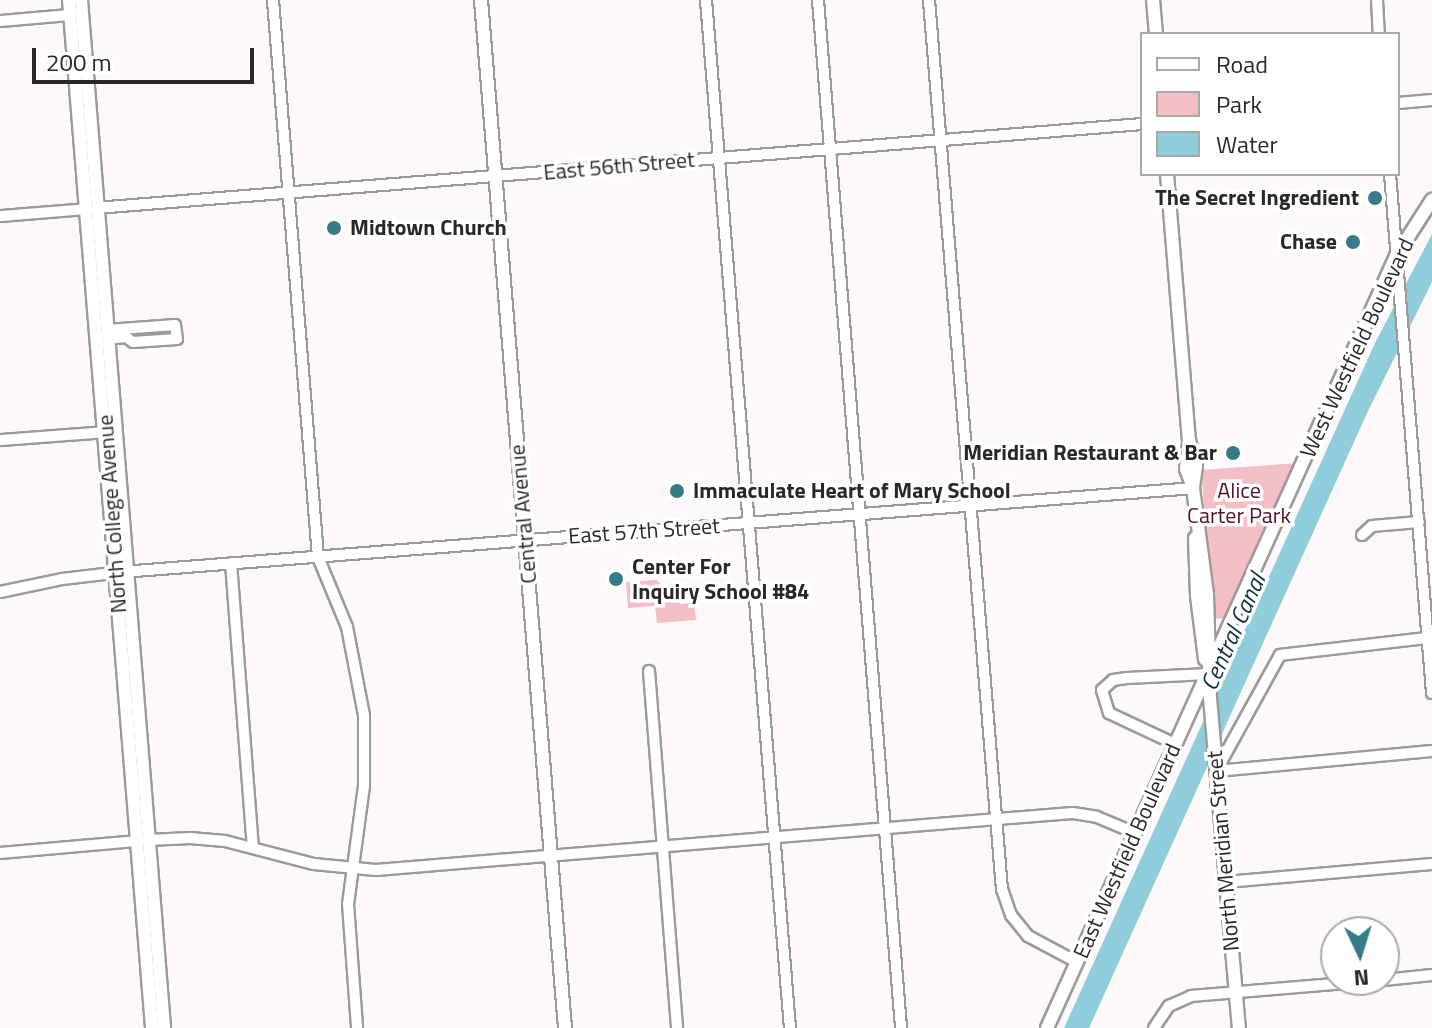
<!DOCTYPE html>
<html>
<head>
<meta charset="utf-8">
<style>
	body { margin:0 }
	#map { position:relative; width:1432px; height:1028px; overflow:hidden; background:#fdf8f9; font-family:"Titillium Web",sans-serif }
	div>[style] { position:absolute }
	.green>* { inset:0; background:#f4bec5 }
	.water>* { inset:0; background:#8ecdd9 }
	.roads { filter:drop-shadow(2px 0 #9d9999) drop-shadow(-2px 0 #9d9999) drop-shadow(0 2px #9d9999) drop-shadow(0 -2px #9d9999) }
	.minor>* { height:10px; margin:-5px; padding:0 5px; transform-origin:5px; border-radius:5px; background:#fff }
	.major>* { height:12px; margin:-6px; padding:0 6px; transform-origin:6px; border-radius:6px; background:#fff }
	.dots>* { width:22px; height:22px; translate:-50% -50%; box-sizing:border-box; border:4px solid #fff; border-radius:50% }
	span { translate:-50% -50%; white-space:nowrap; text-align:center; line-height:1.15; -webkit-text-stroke:7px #fff; paint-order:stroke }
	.street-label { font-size:22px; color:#292727 }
	.poi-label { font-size:22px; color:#292727; font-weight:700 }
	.right { translate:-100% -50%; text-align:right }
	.left { translate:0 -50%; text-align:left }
	.park-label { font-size:22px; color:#521022 }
	.water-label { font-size:24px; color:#123238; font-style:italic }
	.legend { position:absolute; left:1140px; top:32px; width:260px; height:144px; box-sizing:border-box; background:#fff; border:2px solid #a9a9a9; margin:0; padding:10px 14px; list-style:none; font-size:24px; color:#292727 }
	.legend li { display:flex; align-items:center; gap:16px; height:40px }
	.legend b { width:40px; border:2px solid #a9a9a9 }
	.north { position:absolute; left:1320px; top:916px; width:80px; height:80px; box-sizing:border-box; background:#fff; border:2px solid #a9a9a9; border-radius:50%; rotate:176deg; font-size:22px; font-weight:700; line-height:32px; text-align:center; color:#292727 }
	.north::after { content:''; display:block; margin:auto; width:28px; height:36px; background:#367b88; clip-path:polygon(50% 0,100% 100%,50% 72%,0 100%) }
	.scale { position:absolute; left:32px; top:48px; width:222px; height:36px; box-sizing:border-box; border:4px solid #292727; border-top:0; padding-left:10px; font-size:24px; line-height:28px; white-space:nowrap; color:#292727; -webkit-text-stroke:6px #fff; paint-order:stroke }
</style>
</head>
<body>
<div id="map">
	<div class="green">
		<i style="clip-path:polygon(1299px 463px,1227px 618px,1213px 619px,1201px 470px)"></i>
		<i style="clip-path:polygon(656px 580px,666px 588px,679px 587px,680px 604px,694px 603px,696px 620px,657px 623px,655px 606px,628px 608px,626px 582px)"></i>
	</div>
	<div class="water">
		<i style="clip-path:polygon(1432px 234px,1432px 282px,1368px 411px,1089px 1028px,1064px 1028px,1376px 341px)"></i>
	</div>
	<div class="roads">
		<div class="minor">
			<i style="left:273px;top:0;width:559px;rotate:85.38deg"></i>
			<i style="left:318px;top:557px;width:76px;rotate:67.5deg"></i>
			<i style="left:347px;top:627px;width:90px;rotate:79.1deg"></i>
			<i style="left:364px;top:715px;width:71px;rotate:90deg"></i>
			<i style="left:364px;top:786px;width:119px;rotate:97.7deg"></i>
			<i style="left:348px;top:904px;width:124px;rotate:85.8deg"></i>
			<i style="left:706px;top:0;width:1031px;rotate:85.33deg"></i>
			<i style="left:818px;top:0;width:1031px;rotate:85.38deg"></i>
			<i style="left:929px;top:0;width:892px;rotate:85.31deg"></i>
			<i style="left:1002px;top:889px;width:28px;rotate:71deg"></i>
			<i style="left:1011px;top:915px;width:27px;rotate:51deg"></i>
			<i style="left:1028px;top:936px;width:55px;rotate:28deg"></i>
			<i style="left:1377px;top:0;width:34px;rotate:87deg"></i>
			<i style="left:0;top:21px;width:70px;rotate:-4.9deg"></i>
			<i style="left:1398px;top:103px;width:34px;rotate:-5deg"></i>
			<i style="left:1390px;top:174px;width:521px;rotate:85.37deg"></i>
			<i style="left:96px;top:208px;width:1049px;rotate:-4.59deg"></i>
			<i style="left:0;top:216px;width:87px;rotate:-4.6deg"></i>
			<i style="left:107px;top:330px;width:68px;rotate:-4.2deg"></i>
			<i style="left:175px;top:325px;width:14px;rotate:82deg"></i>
			<i style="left:177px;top:339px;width:44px;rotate:176.1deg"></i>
			<i style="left:133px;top:342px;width:9px;rotate:-144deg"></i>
			<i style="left:126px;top:337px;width:19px;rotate:174deg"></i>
			<i style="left:0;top:440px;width:106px;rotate:-4.3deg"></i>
			<i style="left:1362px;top:535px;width:13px;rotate:-42deg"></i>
			<i style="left:1372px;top:526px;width:47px;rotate:-4.9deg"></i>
			<i style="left:231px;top:563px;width:285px;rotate:85.6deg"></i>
			<i style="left:0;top:592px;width:63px;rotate:-11.8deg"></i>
			<i style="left:62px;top:579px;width:60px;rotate:-6.7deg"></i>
			<i style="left:122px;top:572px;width:1074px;rotate:-4.48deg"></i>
			<i style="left:649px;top:671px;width:358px;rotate:85.5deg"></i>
			<i style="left:1175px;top:744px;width:73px;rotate:-154.8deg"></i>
			<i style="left:1109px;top:713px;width:24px;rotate:-107deg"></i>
			<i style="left:1102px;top:690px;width:15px;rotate:-42deg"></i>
			<i style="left:1113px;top:680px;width:14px;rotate:-8deg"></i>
			<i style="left:1127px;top:678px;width:81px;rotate:-2.8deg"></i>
			<i style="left:1216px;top:771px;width:132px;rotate:-61.1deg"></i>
			<i style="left:1280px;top:655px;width:149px;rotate:-6.6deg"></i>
			<i style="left:1216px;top:771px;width:217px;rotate:-5.3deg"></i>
			<i style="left:148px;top:840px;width:42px;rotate:-2.7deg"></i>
			<i style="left:190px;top:838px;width:35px;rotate:5deg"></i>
			<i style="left:225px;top:841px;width:92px;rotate:14.5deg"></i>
			<i style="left:314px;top:864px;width:62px;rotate:5.5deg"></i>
			<i style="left:376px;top:870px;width:699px;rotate:-4.68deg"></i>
			<i style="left:1073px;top:813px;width:24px;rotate:9deg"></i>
			<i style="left:1097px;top:817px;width:41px;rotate:22.8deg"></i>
			<i style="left:0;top:853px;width:139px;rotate:-5deg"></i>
			<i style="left:1225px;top:882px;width:208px;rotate:-5deg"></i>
			<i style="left:1384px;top:980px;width:48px;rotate:-5.9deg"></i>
			<i style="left:1154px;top:1028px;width:27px;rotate:-56deg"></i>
			<i style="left:1169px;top:1006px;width:24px;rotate:-24deg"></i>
			<i style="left:1191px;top:996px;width:191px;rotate:-4.8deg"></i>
		</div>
		<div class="major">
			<i style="left:69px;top:0;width:1031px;rotate:85.38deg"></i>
			<i style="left:81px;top:0;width:1031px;rotate:85.38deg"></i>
			<i style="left:481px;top:0;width:1031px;rotate:85.33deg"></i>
			<i style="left:1153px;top:0;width:34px;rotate:85deg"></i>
			<i style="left:1167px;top:174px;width:267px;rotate:85.3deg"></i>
			<i style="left:1189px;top:440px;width:27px;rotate:75deg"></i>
			<i style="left:1196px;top:466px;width:22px;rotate:98deg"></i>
			<i style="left:1193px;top:488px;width:108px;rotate:82.5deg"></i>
			<i style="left:1207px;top:595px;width:103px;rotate:88.3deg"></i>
			<i style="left:1210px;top:698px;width:331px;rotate:85deg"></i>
			<i style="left:1189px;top:444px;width:25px;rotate:97deg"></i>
			<i style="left:1186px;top:469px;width:19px;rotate:69deg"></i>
			<i style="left:1195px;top:538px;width:58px;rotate:88deg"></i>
			<i style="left:1197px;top:596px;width:64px;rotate:82.8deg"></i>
			<i style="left:1047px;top:1028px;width:847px;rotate:-65.67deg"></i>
			<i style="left:1396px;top:256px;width:67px;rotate:-57.3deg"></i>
		</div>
	</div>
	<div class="dots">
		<i style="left:1375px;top:198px;background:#367b88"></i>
		<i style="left:334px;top:228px;background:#367b88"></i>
		<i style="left:1353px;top:242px;background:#367b88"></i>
		<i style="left:1233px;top:453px;background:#367b88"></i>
		<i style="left:677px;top:491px;background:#367b88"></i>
		<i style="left:616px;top:579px;background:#367b88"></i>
	</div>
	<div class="street-label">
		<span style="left:619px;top:166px;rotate:-5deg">East 56th Street</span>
		<span style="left:1357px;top:348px;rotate:-65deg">West Westfield Boulevard</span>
		<span style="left:112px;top:514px;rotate:-94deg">North College Avenue</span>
		<span style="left:523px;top:514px;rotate:-95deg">Central Avenue</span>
		<span style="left:644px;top:531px;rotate:-4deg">East 57th Street</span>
		<span style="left:1127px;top:851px;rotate:-66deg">East Westfield Boulevard</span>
		<span style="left:1223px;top:851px;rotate:-95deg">North Meridian Street</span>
	</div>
	<div class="poi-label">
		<span class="right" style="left:1359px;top:198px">The Secret Ingredient</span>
		<span class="left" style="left:350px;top:228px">Midtown Church</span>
		<span class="right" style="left:1337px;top:242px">Chase</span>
		<span class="right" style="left:1217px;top:453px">Meridian Restaurant &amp; Bar</span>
		<span class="left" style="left:693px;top:491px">Immaculate Heart of Mary School</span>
		<span class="left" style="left:632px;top:579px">Center For<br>Inquiry School #84</span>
	</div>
	<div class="park-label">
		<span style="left:1239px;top:503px">Alice<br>Carter Park</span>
	</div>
	<div class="water-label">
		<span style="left:1233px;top:632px;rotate:-66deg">Central Canal</span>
	</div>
	<ul class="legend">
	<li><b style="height:10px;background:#fff"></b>Road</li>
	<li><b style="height:22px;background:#f4bec5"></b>Park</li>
	<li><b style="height:22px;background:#8ecdd9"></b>Water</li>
	</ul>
	<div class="north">N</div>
	<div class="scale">200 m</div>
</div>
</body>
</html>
